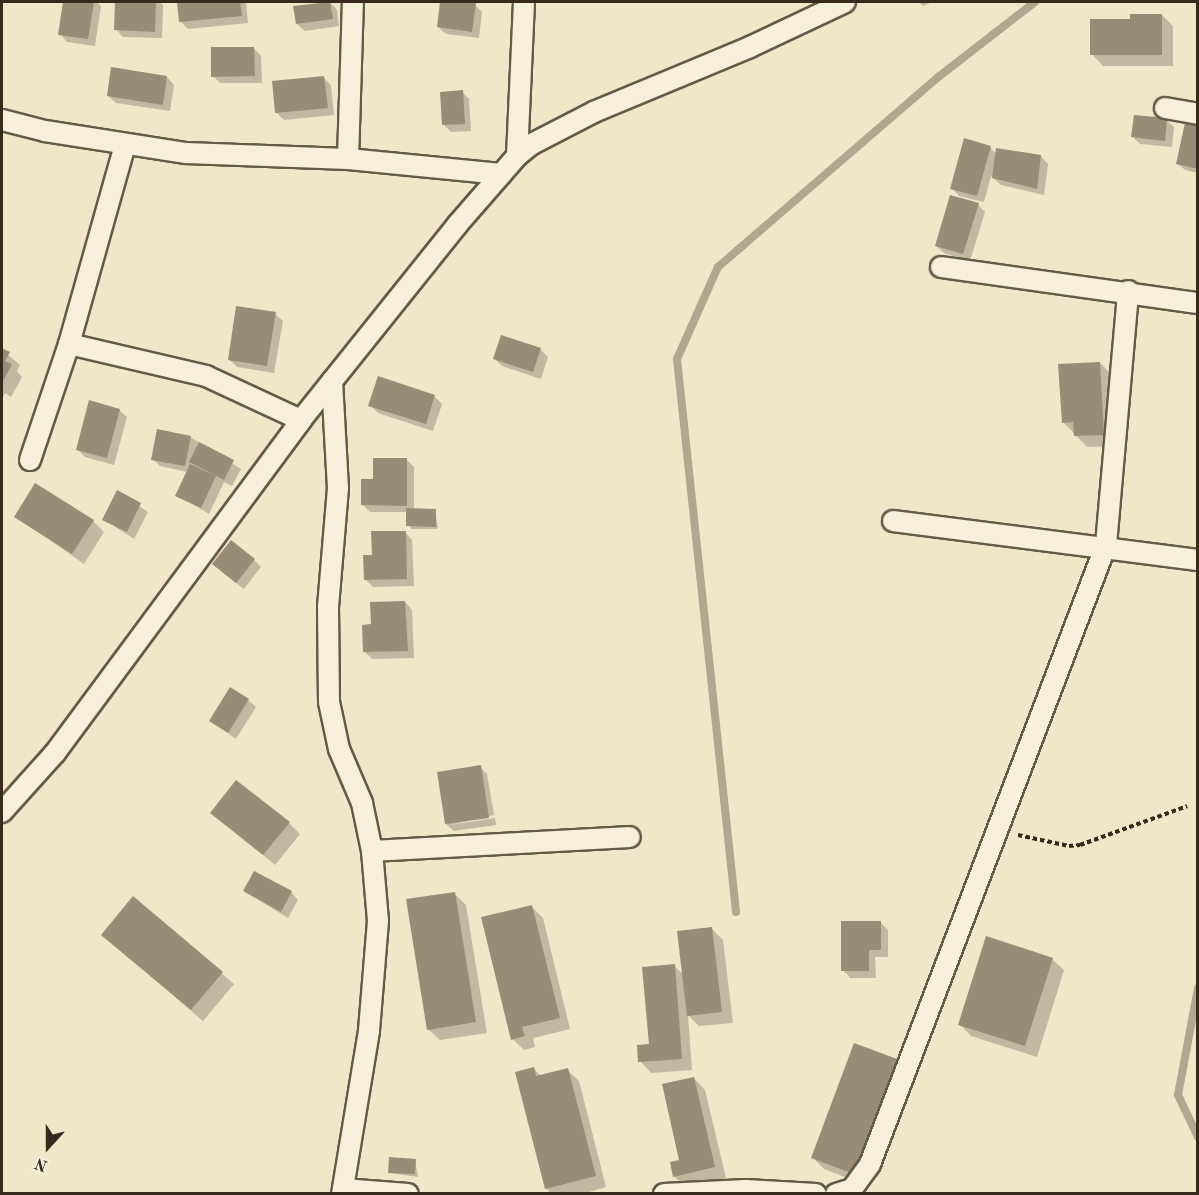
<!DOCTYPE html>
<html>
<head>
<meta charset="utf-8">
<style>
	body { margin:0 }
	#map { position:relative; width:1199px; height:1195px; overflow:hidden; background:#f0e6c8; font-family:"Old Standard TT",serif }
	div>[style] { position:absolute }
	.shadow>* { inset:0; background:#0003 }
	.stream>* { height:8px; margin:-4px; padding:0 4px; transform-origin:4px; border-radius:4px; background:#b1a68e }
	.building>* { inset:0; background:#978c75 }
	.path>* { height:4px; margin-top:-2px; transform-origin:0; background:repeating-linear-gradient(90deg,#372a1c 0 4.5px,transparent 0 7.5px) }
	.roads { filter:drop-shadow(2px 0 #655947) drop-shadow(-2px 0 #655947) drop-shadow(0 2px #655947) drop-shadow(0 -2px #655947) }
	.minor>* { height:20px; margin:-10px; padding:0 10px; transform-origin:10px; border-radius:10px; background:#f5efdb }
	span { translate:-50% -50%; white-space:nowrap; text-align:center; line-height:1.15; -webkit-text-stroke:4.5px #f5efdb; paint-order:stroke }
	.frame { position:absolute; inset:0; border:3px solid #372a1c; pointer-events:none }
	.north { position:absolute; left:18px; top:1117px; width:60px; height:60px; -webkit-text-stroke:4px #f5efdb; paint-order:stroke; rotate:201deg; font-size:16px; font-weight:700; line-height:24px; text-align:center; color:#372a1c }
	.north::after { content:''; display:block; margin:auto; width:21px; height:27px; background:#372a1c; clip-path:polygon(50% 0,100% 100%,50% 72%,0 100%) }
</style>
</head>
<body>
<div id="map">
	<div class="shadow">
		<i style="clip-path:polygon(65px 2px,97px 2px,101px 6px,95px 46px,67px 42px,60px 34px)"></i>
		<i style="clip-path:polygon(117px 2px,159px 2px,163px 5px,162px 38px,123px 37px,116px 29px)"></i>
		<i style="clip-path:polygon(178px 2px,246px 2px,248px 23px,188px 29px,180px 21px)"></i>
		<i style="clip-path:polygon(330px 2px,337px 10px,339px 26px,305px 31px,297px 24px)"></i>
		<i style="clip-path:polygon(442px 2px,475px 5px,482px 12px,479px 38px,446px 34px,438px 27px)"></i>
		<i style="clip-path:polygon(919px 2px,932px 2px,923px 6px)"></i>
		<i style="clip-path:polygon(1162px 15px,1173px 26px,1173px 66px,1103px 66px,1092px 54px,1131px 20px)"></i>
		<i style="clip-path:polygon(254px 48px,261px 56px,262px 83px,220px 83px,213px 76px)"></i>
		<i style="clip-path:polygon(167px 77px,174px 85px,170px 111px,116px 103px,108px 96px)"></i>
		<i style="clip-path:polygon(324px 78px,331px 85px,334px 115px,284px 120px,276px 112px)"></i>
		<i style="clip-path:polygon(462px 92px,469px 99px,471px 131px,451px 132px,443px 124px)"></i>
		<i style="clip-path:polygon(1166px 120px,1174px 127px,1172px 147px,1140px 144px,1133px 137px)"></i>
		<i style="clip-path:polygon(1198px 122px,1198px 173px,1185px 170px,1177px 163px)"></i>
		<i style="clip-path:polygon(990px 147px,996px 154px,1041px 156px,1048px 164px,1044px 195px,1001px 185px,991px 176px,984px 202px,959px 196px,952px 188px)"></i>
		<i style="clip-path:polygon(978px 205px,985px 212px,970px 261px,944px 253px,936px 246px)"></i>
		<i style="clip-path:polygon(275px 314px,283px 321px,274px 373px,237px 367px,229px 359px)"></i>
		<i style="clip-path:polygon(540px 349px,548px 357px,541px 379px,502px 366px,495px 359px)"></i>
		<i style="clip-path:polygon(2px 350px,20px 365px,17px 371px,22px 377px,11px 397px,5px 393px,2px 399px)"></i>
		<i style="clip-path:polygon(1100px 363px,1111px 374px,1115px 446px,1087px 447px,1063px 422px)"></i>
		<i style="clip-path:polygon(379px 378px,435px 397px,442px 404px,433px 431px,378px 413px,370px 405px)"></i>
		<i style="clip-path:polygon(119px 410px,127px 417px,114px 465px,85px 457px,78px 450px)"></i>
		<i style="clip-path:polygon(190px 437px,241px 469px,232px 486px,224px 482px,209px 514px,177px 495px,188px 472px,160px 466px,153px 459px)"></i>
		<i style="clip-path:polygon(407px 460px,414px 467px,414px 510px,435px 510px,438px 529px,411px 529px,407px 512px,370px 512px,363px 505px,375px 480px)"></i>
		<i style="clip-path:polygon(117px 492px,148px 512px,134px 539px,103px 519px)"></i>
		<i style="clip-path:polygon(16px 516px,93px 521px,104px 532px,84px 564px)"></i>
		<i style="clip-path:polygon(405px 532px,412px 540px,414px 586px,373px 587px,365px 579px,373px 556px)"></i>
		<i style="clip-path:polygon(254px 560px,261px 567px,244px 589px,221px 571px)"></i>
		<i style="clip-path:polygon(405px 602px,412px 610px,414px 658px,372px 659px,365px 652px,373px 626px)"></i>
		<i style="clip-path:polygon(248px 700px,256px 707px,236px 739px,210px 720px)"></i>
		<i style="clip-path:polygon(480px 767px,487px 774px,494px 815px,450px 825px,495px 818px,496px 825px,454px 831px,446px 824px)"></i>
		<i style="clip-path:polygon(212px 813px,289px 823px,300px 834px,275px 865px)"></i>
		<i style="clip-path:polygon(244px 891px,291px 892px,298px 900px,288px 918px)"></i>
		<i style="clip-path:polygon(454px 893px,466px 905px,487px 1033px,440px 1040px,428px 1029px)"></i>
		<i style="clip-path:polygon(134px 898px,234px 984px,203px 1021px,103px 935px)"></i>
		<i style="clip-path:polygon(532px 907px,543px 918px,570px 1029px,533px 1038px,535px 1047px,524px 1050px,513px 1039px)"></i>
		<i style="clip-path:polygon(880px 922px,888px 930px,888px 957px,875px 957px,876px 978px,850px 978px,843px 970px)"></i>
		<i style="clip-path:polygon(712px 929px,723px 940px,733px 1023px,699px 1026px,688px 1015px,692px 1070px,651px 1073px,640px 1061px,650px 1046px,674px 966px,684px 975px)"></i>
		<i style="clip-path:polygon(1052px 959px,1064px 970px,1037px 1057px,971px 1036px,960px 1024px)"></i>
		<i style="clip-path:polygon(855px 1045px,897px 1060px,908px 1072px,866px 1185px,824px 1169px,813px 1158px)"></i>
		<i style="clip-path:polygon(533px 1068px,541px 1076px,567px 1070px,579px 1081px,606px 1187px,582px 1194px,551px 1194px,546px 1188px)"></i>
		<i style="clip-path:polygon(694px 1078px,705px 1090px,726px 1178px,686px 1188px,674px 1176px,681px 1161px)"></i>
		<i style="clip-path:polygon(415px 1160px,418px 1177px,390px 1173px)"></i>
	</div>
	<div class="stream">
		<i style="left:736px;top:912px;width:556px;rotate:-96.09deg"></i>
		<i style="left:677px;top:359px;width:101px;rotate:-66deg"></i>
		<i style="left:718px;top:267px;width:289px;rotate:-40.8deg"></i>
		<i style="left:937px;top:78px;width:124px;rotate:-37.8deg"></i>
		<i style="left:1198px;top:988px;width:109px;rotate:100.6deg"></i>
		<i style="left:1178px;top:1095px;width:47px;rotate:64.5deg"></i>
	</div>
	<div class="building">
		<i style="clip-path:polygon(63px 2px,94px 2px,88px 39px,58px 35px)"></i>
		<i style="clip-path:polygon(115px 2px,156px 2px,155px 32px,114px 30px)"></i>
		<i style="clip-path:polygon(177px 2px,240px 2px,242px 16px,179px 22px)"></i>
		<i style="clip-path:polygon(330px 2px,333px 19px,296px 24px,293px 6px)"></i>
		<i style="clip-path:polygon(440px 2px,476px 3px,472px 32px,437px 27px)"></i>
		<i style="clip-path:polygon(1130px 14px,1162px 14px,1162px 55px,1090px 55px,1090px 19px,1130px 19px)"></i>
		<i style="clip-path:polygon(211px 47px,254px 47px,255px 76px,211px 77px)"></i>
		<i style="clip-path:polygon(111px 67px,167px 76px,163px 105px,107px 96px)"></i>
		<i style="clip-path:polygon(324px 76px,328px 108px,275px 113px,272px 81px)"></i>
		<i style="clip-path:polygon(463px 90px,465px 124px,442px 125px,440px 92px)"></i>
		<i style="clip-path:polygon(1134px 115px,1167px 118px,1165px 141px,1131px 137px)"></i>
		<i style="clip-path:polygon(1186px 118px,1198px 121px,1198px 169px,1176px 164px)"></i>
		<i style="clip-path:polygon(964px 138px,991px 146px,977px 196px,950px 189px)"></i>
		<i style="clip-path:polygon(996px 148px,1041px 155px,1037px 189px,992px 178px)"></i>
		<i style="clip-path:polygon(950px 195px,979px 203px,963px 254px,935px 246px)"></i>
		<i style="clip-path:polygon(236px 306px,276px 312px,267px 366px,228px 360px)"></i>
		<i style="clip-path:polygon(501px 335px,541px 348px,533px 372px,493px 359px)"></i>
		<i style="clip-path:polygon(2px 348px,10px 352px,5px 361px,12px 364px,2px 383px)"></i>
		<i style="clip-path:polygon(1100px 362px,1104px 435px,1074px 436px,1073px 422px,1062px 423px,1058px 364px)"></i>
		<i style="clip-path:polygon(378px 376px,435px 395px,426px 424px,368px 406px)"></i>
		<i style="clip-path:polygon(89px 400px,120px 409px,107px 458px,76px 450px)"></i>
		<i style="clip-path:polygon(157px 429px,191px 436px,185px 466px,151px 460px)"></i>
		<i style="clip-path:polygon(199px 442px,234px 460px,224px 480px,189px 462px)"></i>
		<i style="clip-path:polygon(373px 458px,407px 458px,407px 506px,361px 505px,361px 479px,373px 479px)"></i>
		<i style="clip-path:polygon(190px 464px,216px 476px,201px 508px,175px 496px)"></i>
		<i style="clip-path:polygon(35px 483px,94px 520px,72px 554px,14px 517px)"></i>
		<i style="clip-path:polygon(117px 490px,141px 503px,127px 532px,102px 520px)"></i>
		<i style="clip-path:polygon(406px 508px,436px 509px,436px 527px,406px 526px)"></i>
		<i style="clip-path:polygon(371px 531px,406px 531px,407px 579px,364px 580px,363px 555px,372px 555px)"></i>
		<i style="clip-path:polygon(231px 540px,255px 559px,236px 583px,212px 564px)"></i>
		<i style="clip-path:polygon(405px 601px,408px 651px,363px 652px,362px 625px,371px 624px,370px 602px)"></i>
		<i style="clip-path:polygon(230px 687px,249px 699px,228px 733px,209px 721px)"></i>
		<i style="clip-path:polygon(481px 765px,489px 818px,445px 824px,437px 772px)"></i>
		<i style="clip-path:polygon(236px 780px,290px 822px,263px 855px,210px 813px)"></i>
		<i style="clip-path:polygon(254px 871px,292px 891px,281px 912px,243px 891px)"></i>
		<i style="clip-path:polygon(455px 892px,476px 1022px,427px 1030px,406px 899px)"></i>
		<i style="clip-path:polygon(133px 896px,223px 972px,191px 1010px,101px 935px)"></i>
		<i style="clip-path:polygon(532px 905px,560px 1018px,522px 1027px,525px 1036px,511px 1040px,481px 917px)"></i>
		<i style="clip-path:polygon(841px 921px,881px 921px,881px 950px,869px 950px,869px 971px,841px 971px)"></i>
		<i style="clip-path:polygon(712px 927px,722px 1012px,687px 1016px,677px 931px)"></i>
		<i style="clip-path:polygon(986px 936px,1053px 958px,1025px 1046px,958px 1025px)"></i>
		<i style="clip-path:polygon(675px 964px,682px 1059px,638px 1062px,637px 1045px,649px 1044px,642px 967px)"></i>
		<i style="clip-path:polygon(854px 1043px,897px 1059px,854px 1174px,811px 1158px)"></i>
		<i style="clip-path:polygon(534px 1067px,536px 1076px,568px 1068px,596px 1176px,545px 1189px,515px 1072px)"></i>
		<i style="clip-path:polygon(694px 1077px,715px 1167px,673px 1177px,670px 1162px,679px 1160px,662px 1084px)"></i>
		<i style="clip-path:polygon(389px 1157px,416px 1159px,415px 1174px,388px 1173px)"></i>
	</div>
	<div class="path">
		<i style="left:1018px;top:835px;width:52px;rotate:12.2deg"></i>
		<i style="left:1069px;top:846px;width:11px;rotate:-5deg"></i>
		<i style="left:1080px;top:845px;width:114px;rotate:-20deg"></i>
	</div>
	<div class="roads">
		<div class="minor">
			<i style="left:1165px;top:108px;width:34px;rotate:10deg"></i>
			<i style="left:2px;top:120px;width:44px;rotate:14.3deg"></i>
			<i style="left:45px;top:131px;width:143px;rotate:8.9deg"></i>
			<i style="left:186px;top:153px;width:162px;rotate:2.1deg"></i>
			<i style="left:348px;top:159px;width:154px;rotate:5.6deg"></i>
			<i style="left:517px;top:156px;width:154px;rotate:-87.4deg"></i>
			<i style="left:348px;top:159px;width:157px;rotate:-88.2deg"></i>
			<i style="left:941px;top:267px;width:260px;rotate:8deg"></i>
			<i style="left:69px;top:344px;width:141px;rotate:13.1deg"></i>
			<i style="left:206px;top:376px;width:105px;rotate:24.9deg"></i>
			<i style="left:332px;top:381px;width:107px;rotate:86.8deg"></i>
			<i style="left:338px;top:488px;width:119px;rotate:94.8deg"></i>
			<i style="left:328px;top:607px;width:95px;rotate:89.4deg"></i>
			<i style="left:329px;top:702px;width:48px;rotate:78deg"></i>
			<i style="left:339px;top:749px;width:59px;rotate:66.9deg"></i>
			<i style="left:362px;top:803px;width:49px;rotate:78.2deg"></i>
			<i style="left:372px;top:851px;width:70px;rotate:85.1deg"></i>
			<i style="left:378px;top:921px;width:110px;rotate:94.7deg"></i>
			<i style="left:369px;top:1031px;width:165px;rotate:99.4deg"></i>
			<i style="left:30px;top:460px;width:122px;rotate:-71.4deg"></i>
			<i style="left:69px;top:344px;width:207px;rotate:-74.3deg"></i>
			<i style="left:893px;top:521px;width:307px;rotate:7.3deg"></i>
			<i style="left:2px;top:812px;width:79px;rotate:-48.1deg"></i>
			<i style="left:55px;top:753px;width:414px;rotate:-53.5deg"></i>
			<i style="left:301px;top:420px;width:250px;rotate:-51.3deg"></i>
			<i style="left:457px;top:225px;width:91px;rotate:-49deg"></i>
			<i style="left:517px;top:156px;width:19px;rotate:-39deg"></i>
			<i style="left:532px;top:144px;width:70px;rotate:-27.3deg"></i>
			<i style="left:594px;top:112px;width:169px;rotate:-22.6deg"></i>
			<i style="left:750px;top:47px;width:105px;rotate:-25.3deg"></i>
			<i style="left:372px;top:851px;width:258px;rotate:-3.1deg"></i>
			<i style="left:343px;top:1189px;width:65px;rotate:4.4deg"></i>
			<i style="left:664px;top:1194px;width:82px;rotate:-2.8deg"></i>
			<i style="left:746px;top:1190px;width:70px;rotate:3.3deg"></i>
			<i style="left:836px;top:1194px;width:17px;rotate:-17deg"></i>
			<i style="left:852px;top:1189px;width:31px;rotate:-54deg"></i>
			<i style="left:870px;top:1164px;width:662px;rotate:-69.13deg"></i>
			<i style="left:1106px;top:545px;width:255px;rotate:-85deg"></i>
		</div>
	</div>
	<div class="frame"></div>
	<div class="north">N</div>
</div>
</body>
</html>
